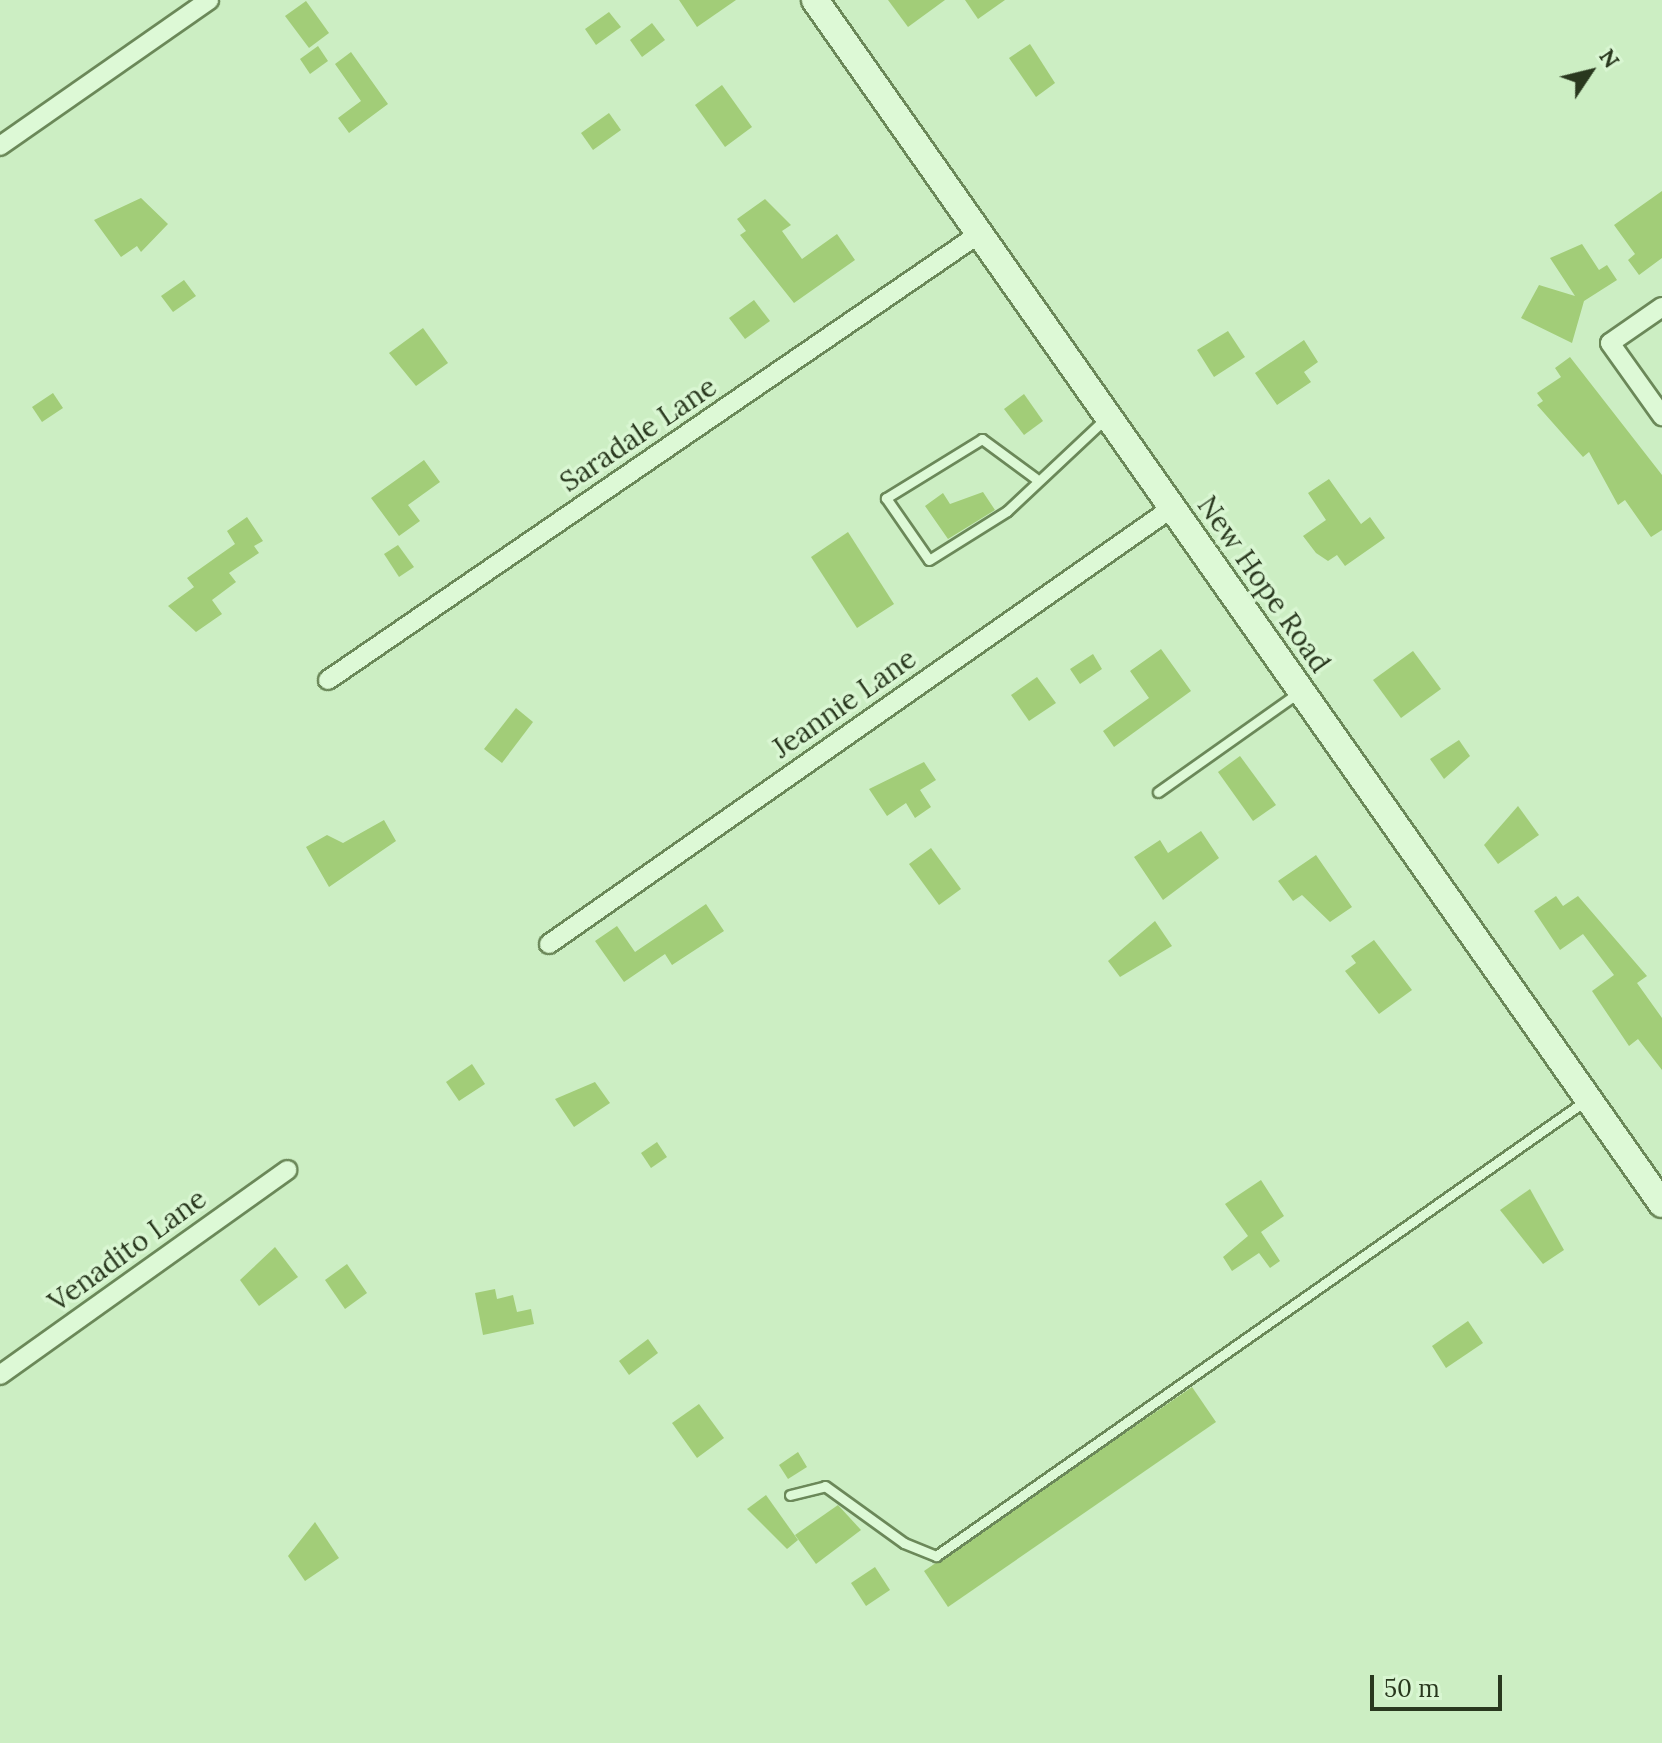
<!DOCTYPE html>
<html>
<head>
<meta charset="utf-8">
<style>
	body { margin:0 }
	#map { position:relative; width:1662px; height:1743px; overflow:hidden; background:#cceec3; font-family:Lora,serif }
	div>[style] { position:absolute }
	.building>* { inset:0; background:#a2cd78 }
	.roads { filter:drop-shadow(2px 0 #6b8859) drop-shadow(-2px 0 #6b8859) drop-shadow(0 2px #6b8859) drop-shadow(0 -2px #6b8859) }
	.lane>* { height:9px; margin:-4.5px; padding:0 4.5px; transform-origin:4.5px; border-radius:4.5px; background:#ddf9d6 }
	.street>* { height:18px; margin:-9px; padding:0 9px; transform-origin:9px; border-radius:9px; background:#ddf9d6 }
	.secondary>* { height:26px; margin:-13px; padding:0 13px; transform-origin:13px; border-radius:13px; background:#ddf9d6 }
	span { translate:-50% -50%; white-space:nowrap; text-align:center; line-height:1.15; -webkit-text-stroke:7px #d9f6d2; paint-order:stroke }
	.street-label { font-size:28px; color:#29381e }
	.north { position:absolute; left:1550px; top:32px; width:80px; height:80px; -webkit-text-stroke:6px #d9f6d2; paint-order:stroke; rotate:55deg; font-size:22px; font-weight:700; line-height:32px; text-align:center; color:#29381e }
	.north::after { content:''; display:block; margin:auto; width:28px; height:36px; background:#29381e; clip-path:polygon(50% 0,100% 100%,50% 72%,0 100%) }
	.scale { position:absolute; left:1370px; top:1675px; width:132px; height:36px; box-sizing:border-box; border:4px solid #29381e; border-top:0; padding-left:10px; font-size:24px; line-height:28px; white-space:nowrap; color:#29381e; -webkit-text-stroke:6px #d9f6d2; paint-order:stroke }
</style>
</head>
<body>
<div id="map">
	<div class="building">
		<i style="clip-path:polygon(679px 0,736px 0,697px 27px)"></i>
		<i style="clip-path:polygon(888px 0,945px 0,908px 27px)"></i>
		<i style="clip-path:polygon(965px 0,1005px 0,978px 19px)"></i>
		<i style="clip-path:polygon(306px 1px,329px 33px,309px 48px,285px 16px)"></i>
		<i style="clip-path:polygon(609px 12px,621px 27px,596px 45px,585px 29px)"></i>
		<i style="clip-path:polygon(652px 23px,665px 40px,642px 57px,630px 40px)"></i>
		<i style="clip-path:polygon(1030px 44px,1055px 83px,1036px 97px,1009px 58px)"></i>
		<i style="clip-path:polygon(318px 46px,328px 61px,310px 74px,300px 59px)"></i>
		<i style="clip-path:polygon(351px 52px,388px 104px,349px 133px,338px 118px,361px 101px,335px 64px)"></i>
		<i style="clip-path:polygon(722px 85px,752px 127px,725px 147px,695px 105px)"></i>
		<i style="clip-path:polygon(609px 113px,621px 130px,593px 150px,581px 133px)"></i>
		<i style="clip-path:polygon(1662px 191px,1662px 258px,1639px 275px,1628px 260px,1635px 254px,1614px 225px)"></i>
		<i style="clip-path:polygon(141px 198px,168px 224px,141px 252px,137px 246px,121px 257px,94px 220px)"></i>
		<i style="clip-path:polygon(765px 199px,791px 225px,782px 231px,802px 259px,837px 234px,855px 260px,794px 303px,740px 235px,746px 231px,737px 219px)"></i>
		<i style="clip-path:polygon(1582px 244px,1599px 270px,1607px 265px,1617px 280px,1584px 301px,1572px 343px,1521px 318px,1539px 285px,1575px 296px,1550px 258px)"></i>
		<i style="clip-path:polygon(184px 280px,196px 296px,173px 312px,161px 296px)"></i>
		<i style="clip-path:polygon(754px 300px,770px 321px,745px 339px,729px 318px)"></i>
		<i style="clip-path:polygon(423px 328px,448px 363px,416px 386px,389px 353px)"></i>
		<i style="clip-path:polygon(1228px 331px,1245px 357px,1214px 377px,1197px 350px)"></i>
		<i style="clip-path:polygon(1304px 340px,1318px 362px,1304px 372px,1311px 382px,1277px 405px,1255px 373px)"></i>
		<i style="clip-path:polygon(1570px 357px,1662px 475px,1662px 530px,1651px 537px,1625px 500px,1618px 505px,1589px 452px,1583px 457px,1537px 405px,1543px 401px,1537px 393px,1561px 377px,1555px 368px)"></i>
		<i style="clip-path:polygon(53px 393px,63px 408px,42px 422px,32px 407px)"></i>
		<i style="clip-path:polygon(1024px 394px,1043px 421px,1024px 435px,1004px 409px)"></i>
		<i style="clip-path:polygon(424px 460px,440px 482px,408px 505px,420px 521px,399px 536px,371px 498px)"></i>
		<i style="clip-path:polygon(1329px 479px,1361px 524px,1370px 517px,1385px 538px,1345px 566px,1337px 555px,1328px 561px,1316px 553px,1303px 536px,1326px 520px,1308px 493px)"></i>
		<i style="clip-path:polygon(983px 492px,995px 510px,948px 539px,925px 506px,943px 493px,950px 504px)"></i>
		<i style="clip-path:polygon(247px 517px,263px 541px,254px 546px,259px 553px,229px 573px,236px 582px,212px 600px,222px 614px,196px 632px,168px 606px,194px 587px,187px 578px,235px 544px,227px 531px)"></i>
		<i style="clip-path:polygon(848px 532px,894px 604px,857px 628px,811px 557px)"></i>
		<i style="clip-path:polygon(398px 545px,414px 567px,399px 577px,384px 554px)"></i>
		<i style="clip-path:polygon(1161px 649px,1191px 691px,1114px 747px,1103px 731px,1149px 698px,1130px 671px)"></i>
		<i style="clip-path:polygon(1413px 651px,1441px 689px,1401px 718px,1373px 680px)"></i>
		<i style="clip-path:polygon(1093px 654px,1102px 669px,1080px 684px,1070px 669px)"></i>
		<i style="clip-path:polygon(1037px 677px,1056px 703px,1029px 721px,1011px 695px)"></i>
		<i style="clip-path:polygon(516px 708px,533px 722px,502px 763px,484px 749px)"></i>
		<i style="clip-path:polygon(1459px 740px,1470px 756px,1444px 779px,1430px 759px)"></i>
		<i style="clip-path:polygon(1240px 756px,1276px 805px,1253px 821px,1218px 772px)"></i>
		<i style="clip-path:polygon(924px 762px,936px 780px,920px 790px,931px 807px,915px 818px,906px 803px,887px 816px,869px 789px)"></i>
		<i style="clip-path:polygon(1518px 806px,1539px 835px,1498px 864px,1484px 845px)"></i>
		<i style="clip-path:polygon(384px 820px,396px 841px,329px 887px,306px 847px,327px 835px,343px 843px)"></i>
		<i style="clip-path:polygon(1201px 831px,1219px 858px,1163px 900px,1134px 857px,1160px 840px,1168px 853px)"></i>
		<i style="clip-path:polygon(931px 848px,961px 889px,939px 905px,909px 864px)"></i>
		<i style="clip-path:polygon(1316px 855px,1352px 907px,1330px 922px,1302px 895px,1293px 901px,1278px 881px)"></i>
		<i style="clip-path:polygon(1556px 896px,1563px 906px,1578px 896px,1647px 976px,1637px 983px,1662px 1018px,1662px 1070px,1638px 1039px,1629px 1046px,1592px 991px,1614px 975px,1583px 934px,1560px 950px,1534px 911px)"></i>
		<i style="clip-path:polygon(706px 904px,724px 931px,672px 965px,665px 954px,624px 982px,595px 941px,617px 926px,635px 952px)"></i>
		<i style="clip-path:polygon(1155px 921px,1172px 946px,1120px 977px,1108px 961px)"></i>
		<i style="clip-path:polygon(1374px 940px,1412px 990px,1379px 1014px,1345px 971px,1356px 963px,1351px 956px)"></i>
		<i style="clip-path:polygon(472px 1064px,485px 1084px,459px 1101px,446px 1082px)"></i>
		<i style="clip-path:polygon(595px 1082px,610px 1103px,574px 1127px,555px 1099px)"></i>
		<i style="clip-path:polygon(657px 1142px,667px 1157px,651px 1168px,641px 1153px)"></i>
		<i style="clip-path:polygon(1261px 1180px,1284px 1216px,1261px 1232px,1280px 1261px,1270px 1268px,1259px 1253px,1232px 1271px,1223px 1257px,1248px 1236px,1225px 1204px)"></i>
		<i style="clip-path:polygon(1530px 1189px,1564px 1250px,1543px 1264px,1500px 1210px)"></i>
		<i style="clip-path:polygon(275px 1247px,298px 1277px,259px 1306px,240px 1280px)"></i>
		<i style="clip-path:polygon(347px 1264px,367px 1293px,345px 1309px,325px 1280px)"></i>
		<i style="clip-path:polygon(495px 1289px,497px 1299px,513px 1295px,517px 1312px,531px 1309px,534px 1324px,483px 1335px,475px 1293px)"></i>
		<i style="clip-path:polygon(1468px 1321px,1483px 1343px,1446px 1368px,1432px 1346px)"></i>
		<i style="clip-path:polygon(648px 1339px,658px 1353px,629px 1375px,619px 1361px)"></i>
		<i style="clip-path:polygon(1192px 1387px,1216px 1422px,948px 1607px,924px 1571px)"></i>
		<i style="clip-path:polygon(699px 1404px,724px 1438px,697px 1458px,672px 1423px)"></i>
		<i style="clip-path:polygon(798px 1452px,807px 1467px,788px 1479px,779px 1465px)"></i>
		<i style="clip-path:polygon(766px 1495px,798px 1540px,787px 1549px,747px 1509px)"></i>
		<i style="clip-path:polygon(838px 1505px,861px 1530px,816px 1564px,795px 1535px)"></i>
		<i style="clip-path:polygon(315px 1522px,339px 1558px,305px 1581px,288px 1556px)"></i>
		<i style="clip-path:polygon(875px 1567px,890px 1590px,866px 1606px,851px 1583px)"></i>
	</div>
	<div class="roads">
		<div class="lane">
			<i style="left:1035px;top:478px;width:66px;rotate:-143.7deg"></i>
			<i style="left:982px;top:439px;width:113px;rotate:148.4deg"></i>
			<i style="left:886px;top:498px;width:75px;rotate:55.3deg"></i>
			<i style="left:929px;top:560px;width:92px;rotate:-32.1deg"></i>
			<i style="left:1007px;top:511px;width:134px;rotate:-43.2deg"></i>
			<i style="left:1158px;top:792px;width:171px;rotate:-35.3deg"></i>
			<i style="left:790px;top:1495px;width:36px;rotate:-14deg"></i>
			<i style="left:825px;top:1486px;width:97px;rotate:35.8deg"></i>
			<i style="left:904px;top:1543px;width:35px;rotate:22deg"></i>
			<i style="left:936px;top:1556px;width:793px;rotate:-35.03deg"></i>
		</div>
		<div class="street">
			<i style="left:0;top:146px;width:255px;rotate:-34.9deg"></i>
			<i style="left:1662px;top:307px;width:63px;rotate:145.3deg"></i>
			<i style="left:1610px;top:343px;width:90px;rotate:54.5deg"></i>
			<i style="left:328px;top:680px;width:789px;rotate:-34.42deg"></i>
			<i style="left:549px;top:944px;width:760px;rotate:-34.99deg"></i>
			<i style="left:0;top:1375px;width:353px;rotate:-35.5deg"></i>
		</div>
		<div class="secondary">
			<i style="left:815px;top:0;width:1472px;rotate:54.87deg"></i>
		</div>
	</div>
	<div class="street-label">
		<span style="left:638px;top:434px;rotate:-34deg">Saradale Lane</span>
		<span style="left:1264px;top:584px;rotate:55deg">New Hope Road</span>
		<span style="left:844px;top:703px;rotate:-35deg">Jeannie Lane</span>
		<span style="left:127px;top:1250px;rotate:-36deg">Venadito Lane</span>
	</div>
	<div class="north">N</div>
	<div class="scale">50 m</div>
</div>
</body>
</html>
